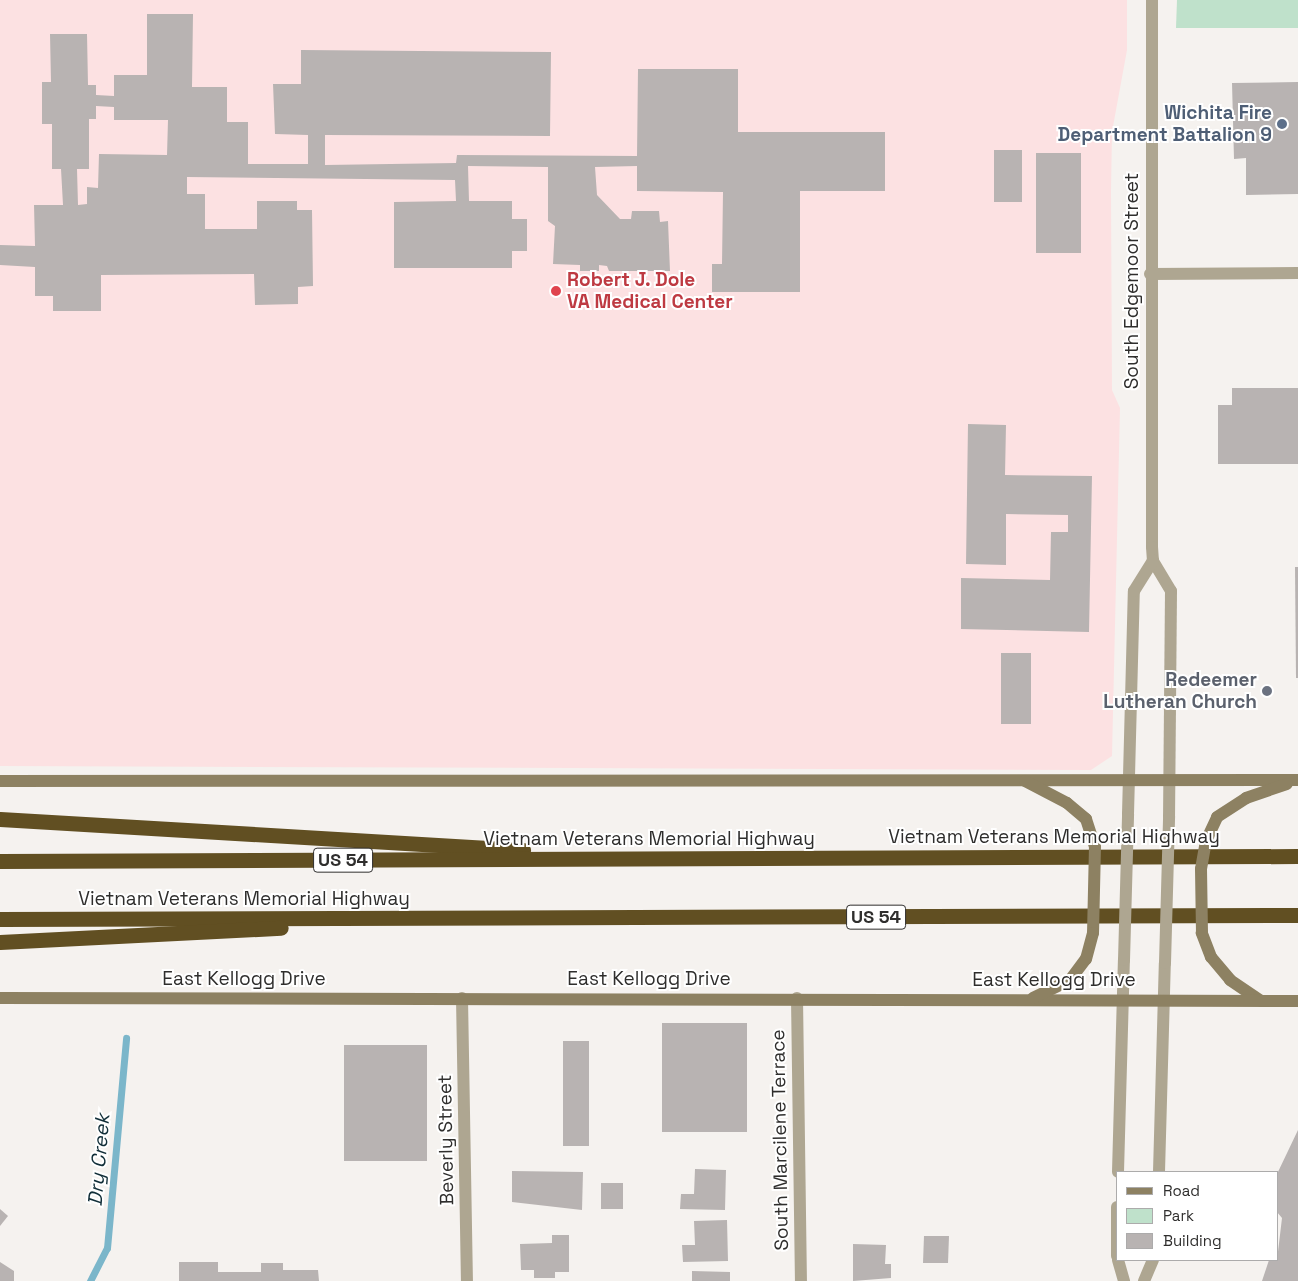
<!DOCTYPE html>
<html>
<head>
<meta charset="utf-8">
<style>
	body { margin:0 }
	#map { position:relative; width:1298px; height:1281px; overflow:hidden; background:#f5f2ef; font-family:"Space Grotesk",sans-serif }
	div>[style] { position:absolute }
	.medical>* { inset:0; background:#fce1e2 }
	.green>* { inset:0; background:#bfe1cb }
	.stream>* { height:7px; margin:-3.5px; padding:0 3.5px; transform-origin:3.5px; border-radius:3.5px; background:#7bb6ca }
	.building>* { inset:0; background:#b8b3b2 }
	.minor>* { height:12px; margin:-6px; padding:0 6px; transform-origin:6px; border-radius:6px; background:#aea691 }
	.tertiary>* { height:12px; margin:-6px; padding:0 6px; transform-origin:6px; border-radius:6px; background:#aea691 }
	.secondary>* { height:12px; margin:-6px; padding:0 6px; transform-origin:6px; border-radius:6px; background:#8d8162 }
	.motorway>* { height:15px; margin:-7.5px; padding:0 7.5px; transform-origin:7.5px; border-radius:7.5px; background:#614f22 }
	.tertiary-bridge>* { height:12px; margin:-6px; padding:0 6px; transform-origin:6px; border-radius:6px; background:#aea691 }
	.secondary-bridge>* { height:12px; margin:-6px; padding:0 6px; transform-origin:6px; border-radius:6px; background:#8d8162 }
	.dots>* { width:14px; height:14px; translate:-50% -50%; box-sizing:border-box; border:2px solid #fff; border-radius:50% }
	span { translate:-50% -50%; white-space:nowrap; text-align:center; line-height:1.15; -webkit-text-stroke:4px #fff; paint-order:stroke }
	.shield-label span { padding:1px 4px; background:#fff; border:1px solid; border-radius:4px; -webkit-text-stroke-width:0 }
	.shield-label { font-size:18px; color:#2f2e2d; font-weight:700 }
	.service-label { font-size:19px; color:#4e5e75; font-weight:700 }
	.right { translate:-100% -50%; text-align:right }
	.health-label { font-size:19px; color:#be3a42; font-weight:700 }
	.left { translate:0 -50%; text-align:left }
	.street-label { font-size:19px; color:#2f2e2d }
	.worship-label { font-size:19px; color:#5b616d; font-weight:700 }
	.water-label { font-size:20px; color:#112e38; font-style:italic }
	.legend { position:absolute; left:1116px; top:1171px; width:162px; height:90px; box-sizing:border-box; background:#fff; border:1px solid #acabab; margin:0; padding:6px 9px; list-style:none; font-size:15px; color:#2f2e2d }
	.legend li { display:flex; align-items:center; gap:10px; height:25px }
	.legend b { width:25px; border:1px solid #acabab }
</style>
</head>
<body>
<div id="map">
	<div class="medical">
		<i style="clip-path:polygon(0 0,1127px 0,1127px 50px,1112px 132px,1111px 191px,1112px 390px,1120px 408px,1112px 756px,1091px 770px,0 766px)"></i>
	</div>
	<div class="green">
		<i style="clip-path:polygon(1177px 0,1298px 0,1298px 28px,1176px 28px)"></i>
	</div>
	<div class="stream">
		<i style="left:90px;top:1281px;width:37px;rotate:-63deg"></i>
		<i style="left:107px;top:1248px;width:211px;rotate:-84.8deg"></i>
	</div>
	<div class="building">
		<i style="clip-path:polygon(evenodd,147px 14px,193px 14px,192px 87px,227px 87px,227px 122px,248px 122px,248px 164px,308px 164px,308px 135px,275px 134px,273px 84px,301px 84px,301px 50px,551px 52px,550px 136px,325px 135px,325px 165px,456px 163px,457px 155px,637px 156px,638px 69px,738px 69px,738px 132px,885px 132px,885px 191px,800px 191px,800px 292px,712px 292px,712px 264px,722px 264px,723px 192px,637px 191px,637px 166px,595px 167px,597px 195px,620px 219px,631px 219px,632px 211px,659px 211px,660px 222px,668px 221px,670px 271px,609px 271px,607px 266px,599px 265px,599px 271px,580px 271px,580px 265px,553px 264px,555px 226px,548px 221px,548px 167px,468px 166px,469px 201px,512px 201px,512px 219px,527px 219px,527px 251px,512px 251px,512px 268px,394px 268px,394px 202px,456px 201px,455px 180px,187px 177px,187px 194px,205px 194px,205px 229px,257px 229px,257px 201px,297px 201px,297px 210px,312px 210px,313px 286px,298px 287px,298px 304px,255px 305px,254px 274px,101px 275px,101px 311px,53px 311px,53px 296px,35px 296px,35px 267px,0 265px,0 245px,35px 246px,34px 205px,63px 205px,61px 169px,52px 169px,52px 124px,42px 124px,42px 82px,51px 82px,50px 34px,87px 34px,88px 85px,96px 85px,96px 95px,114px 96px,114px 75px,147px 75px,147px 14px,96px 106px,114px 107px,114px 120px,168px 120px,167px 155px,99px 154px,98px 188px,87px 187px,87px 204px,78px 205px,77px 169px,89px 169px,89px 119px,96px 119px,96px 106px)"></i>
		<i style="clip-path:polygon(1298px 82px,1298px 194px,1246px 195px,1246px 158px,1234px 159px,1232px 83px)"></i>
		<i style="clip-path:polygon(994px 150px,1022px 150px,1022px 202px,994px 202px)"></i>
		<i style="clip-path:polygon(1036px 153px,1081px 153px,1081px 253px,1036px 253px)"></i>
		<i style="clip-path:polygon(1232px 388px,1298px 388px,1298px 464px,1218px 464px,1218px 405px,1232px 405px)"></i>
		<i style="clip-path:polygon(968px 424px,1006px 425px,1005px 475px,1092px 476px,1089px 632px,961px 629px,961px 578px,1050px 580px,1051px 532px,1068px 532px,1068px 515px,1006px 514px,1006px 565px,966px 564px)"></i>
		<i style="clip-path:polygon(1295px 567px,1298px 567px,1298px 678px,1296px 678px)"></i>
		<i style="clip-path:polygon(1001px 653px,1031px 653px,1031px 724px,1001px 724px)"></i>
		<i style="clip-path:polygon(662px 1023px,747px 1023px,747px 1132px,662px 1132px)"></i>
		<i style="clip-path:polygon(563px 1041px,589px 1041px,589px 1146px,563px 1146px)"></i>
		<i style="clip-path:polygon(344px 1045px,427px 1045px,427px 1161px,344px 1161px)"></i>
		<i style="clip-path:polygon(1298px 1130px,1298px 1281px,1262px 1281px,1269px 1260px,1277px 1260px,1282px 1218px,1277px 1212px,1277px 1174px)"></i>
		<i style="clip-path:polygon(695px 1169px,726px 1170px,725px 1210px,680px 1209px,681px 1194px,694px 1194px)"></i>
		<i style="clip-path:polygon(512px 1171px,583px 1172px,582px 1210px,512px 1202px)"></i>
		<i style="clip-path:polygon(601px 1183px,623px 1183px,623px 1209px,601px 1209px)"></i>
		<i style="clip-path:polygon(0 1209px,8px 1216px,0 1226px)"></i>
		<i style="clip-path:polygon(727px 1220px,728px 1261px,683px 1262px,682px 1245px,695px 1245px,694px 1221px)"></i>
		<i style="clip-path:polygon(552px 1235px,569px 1235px,569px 1272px,555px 1272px,555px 1278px,534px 1278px,534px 1270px,521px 1270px,520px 1244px,552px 1243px)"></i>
		<i style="clip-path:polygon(924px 1236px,949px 1236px,948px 1263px,923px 1263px)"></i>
		<i style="clip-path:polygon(853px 1244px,886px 1245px,885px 1264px,891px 1264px,891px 1278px,853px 1281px)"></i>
		<i style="clip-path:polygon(0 1262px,14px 1271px,14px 1281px,0 1281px)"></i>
		<i style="clip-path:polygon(179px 1262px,218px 1262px,218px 1272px,261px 1272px,261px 1263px,283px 1263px,283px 1270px,318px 1270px,319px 1281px,179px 1281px)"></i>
		<i style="clip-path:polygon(692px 1271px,730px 1272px,730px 1281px,692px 1281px)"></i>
	</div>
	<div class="minor">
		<i style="left:1150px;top:274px;width:148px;rotate:-0.4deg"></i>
		<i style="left:462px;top:998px;width:283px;rotate:89deg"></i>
		<i style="left:797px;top:998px;width:283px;rotate:89.2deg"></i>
	</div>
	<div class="tertiary">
		<i style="left:1152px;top:0;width:547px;rotate:90deg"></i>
		<i style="left:1152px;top:547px;width:14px;rotate:86deg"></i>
		<i style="left:1153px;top:561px;width:35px;rotate:59deg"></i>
		<i style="left:1171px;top:591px;width:225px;rotate:90.5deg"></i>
		<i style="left:1128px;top:814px;width:223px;rotate:-88.5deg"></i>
		<i style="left:1134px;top:591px;width:36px;rotate:-58deg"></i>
		<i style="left:1118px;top:1172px;width:212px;rotate:-88.4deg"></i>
		<i style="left:1159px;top:1172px;width:209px;rotate:-88.4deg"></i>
		<i style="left:1117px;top:1207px;width:49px;rotate:90deg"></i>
		<i style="left:1118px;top:1260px;width:22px;rotate:74deg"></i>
		<i style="left:1144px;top:1281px;width:23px;rotate:-67deg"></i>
	</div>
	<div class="secondary">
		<i style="left:0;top:781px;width:1298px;rotate:-0.04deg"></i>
		<i style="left:1025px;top:781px;width:47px;rotate:27.6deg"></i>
		<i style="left:1067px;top:803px;width:25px;rotate:40deg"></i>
		<i style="left:1217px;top:817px;width:35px;rotate:-33deg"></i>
		<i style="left:1246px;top:798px;width:43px;rotate:-18.9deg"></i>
		<i style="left:1211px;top:957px;width:30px;rotate:50deg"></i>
		<i style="left:1230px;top:980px;width:37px;rotate:34deg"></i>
		<i style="left:0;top:998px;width:1298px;rotate:0.13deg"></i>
		<i style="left:1033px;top:998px;width:41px;rotate:-25.9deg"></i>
		<i style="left:1070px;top:980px;width:26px;rotate:-53deg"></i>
	</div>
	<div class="motorway">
		<i style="left:0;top:819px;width:524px;rotate:3.39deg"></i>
		<i style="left:0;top:861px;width:1298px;rotate:-0.22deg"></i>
		<i style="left:0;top:919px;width:1298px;rotate:-0.18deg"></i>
		<i style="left:0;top:942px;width:281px;rotate:-2.9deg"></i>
	</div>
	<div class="tertiary-bridge">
		<i style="left:1124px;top:960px;width:146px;rotate:-88.4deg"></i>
		<i style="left:1165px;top:963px;width:147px;rotate:-88.4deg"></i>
	</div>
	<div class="secondary-bridge">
		<i style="left:1086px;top:819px;width:28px;rotate:72deg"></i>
		<i style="left:1095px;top:846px;width:87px;rotate:91.3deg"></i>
		<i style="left:1093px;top:933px;width:27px;rotate:105deg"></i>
		<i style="left:1211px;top:957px;width:26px;rotate:-111deg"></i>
		<i style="left:1202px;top:933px;width:64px;rotate:-90.9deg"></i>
		<i style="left:1201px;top:869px;width:28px;rotate:-80deg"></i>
		<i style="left:1206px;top:841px;width:26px;rotate:-65deg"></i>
	</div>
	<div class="dots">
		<i style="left:1282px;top:124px;background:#5c6f8a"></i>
		<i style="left:556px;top:291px;background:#e0444e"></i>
		<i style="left:1267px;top:691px;background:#6b7280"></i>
	</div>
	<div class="shield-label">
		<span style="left:343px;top:860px">US 54</span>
		<span style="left:876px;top:917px">US 54</span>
	</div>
	<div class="service-label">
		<span class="right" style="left:1272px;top:124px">Wichita Fire<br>Department Battalion 9</span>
	</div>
	<div class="health-label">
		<span class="left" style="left:567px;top:291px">Robert J. Dole<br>VA Medical Center</span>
	</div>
	<div class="street-label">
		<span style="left:1132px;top:281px;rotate:-90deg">South Edgemoor Street</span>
		<span style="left:1054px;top:837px">Vietnam Veterans Memorial Highway</span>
		<span style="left:649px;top:839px">Vietnam Veterans Memorial Highway</span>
		<span style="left:244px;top:899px">Vietnam Veterans Memorial Highway</span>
		<span style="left:244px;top:979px">East Kellogg Drive</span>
		<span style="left:649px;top:979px">East Kellogg Drive</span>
		<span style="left:1054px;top:980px">East Kellogg Drive</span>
		<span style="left:446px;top:1140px;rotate:-91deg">Beverly Street</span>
		<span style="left:780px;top:1140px;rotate:-91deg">South Marcilene Terrace</span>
	</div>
	<div class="worship-label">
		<span class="right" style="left:1257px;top:691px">Redeemer<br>Lutheran Church</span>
	</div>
	<div class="water-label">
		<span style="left:99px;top:1160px;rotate:-85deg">Dry Creek</span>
	</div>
	<ul class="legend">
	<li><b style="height:6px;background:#8d8162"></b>Road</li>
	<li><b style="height:14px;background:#bfe1cb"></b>Park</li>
	<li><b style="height:14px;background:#b8b3b2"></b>Building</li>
	</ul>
</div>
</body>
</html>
